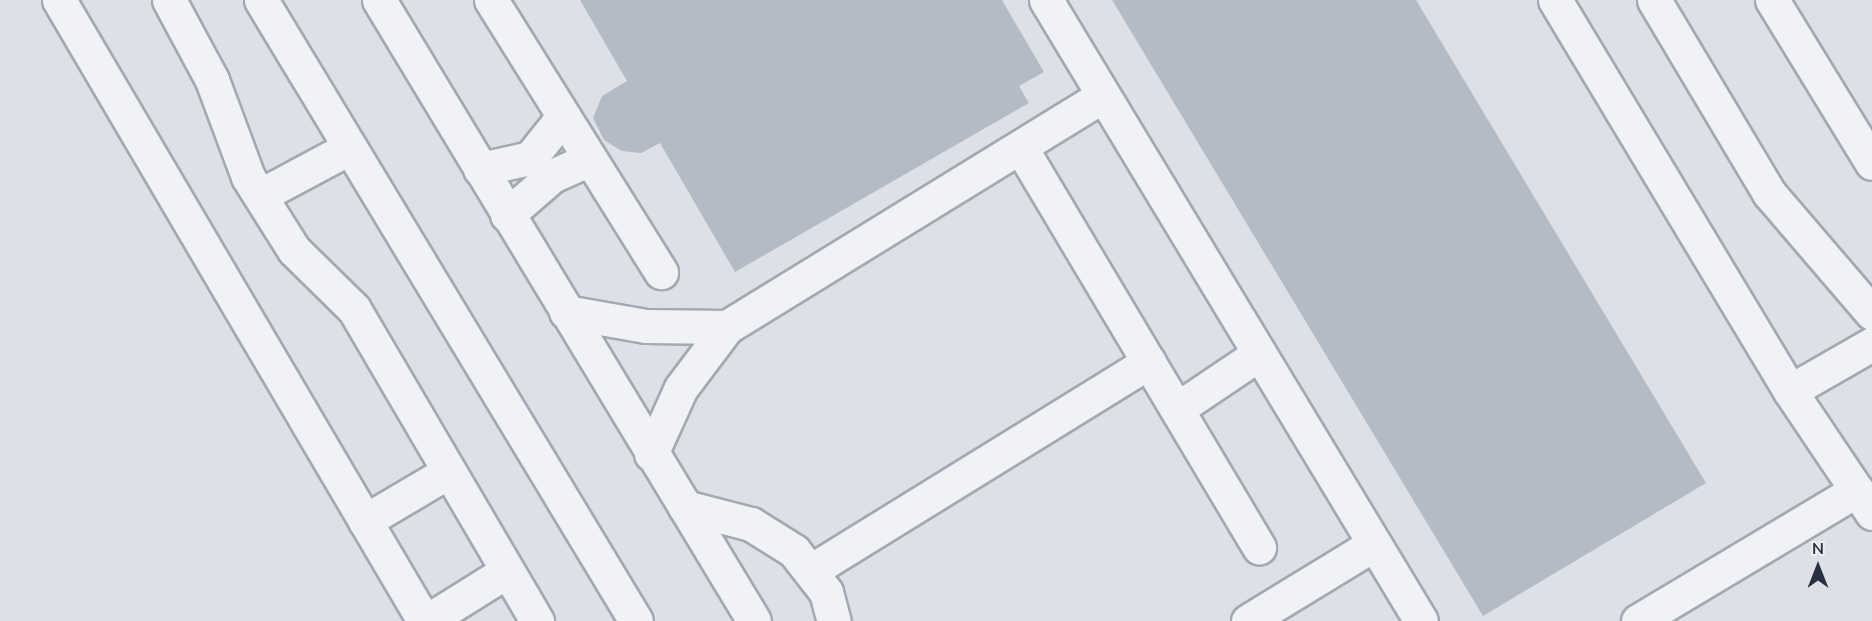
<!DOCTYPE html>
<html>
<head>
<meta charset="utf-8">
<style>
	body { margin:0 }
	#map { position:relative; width:1872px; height:621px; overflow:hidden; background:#dde1e7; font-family:"Nunito Sans",sans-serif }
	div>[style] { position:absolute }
	.building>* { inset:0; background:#b4bbc4 }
	.roads { filter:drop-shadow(2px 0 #a3a8b1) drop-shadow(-2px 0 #a3a8b1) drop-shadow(0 2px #a3a8b1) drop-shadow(0 -2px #a3a8b1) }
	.minor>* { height:33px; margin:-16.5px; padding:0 16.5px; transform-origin:16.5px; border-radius:16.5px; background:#f0f2f6 }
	span { translate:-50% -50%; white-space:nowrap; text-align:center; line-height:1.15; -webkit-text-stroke:4.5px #ecf0f5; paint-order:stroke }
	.north { position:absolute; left:1788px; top:537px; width:60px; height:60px; -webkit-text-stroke:4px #ecf0f5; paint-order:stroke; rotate:0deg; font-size:16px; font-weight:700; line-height:24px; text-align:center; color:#27303e }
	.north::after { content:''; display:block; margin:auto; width:21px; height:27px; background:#27303e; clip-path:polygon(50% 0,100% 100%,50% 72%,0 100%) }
</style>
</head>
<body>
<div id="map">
	<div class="building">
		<i style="clip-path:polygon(580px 0,1002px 0,1044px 72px,1019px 86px,1029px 103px,735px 272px,660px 143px,641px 153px,622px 151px,604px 140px,593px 118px,602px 96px,627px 81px)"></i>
		<i style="clip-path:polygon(1112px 0,1416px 0,1706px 483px,1483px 616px)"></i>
	</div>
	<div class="roads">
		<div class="minor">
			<i style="left:59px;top:0;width:720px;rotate:59.55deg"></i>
			<i style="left:169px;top:0;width:91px;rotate:61.7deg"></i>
			<i style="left:212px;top:80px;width:103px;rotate:69.6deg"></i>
			<i style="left:248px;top:177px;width:86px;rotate:57.8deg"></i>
			<i style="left:294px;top:250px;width:84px;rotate:44.5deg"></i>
			<i style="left:354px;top:309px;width:362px;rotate:59.6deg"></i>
			<i style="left:261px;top:0;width:725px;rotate:58.87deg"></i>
			<i style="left:379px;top:0;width:725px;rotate:58.87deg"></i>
			<i style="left:491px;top:0;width:321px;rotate:58deg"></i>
			<i style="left:1046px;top:0;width:725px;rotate:58.87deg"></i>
			<i style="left:1555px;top:0;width:456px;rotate:59deg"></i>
			<i style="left:1790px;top:391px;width:147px;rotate:56.1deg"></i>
			<i style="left:1654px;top:0;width:225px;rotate:59.2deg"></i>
			<i style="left:1769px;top:193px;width:158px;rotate:49.4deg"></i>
			<i style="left:1772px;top:0;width:191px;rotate:58.5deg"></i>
			<i style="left:1021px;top:148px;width:465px;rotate:59.2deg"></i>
			<i style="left:480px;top:169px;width:51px;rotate:-12.4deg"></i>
			<i style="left:530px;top:158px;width:51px;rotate:-51.3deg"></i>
			<i style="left:261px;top:195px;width:100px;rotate:-28.1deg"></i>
			<i style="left:507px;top:215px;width:60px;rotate:-40.9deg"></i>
			<i style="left:552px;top:176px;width:39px;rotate:-24deg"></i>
			<i style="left:566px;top:312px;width:81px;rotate:9.9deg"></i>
			<i style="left:646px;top:326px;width:81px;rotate:0.7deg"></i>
			<i style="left:1790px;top:391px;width:95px;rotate:-29.8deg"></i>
			<i style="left:1177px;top:409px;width:99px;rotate:-33.9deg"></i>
			<i style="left:651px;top:454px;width:72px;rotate:-65.6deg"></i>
			<i style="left:681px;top:388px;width:76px;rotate:-53deg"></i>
			<i style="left:727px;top:327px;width:441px;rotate:-31.6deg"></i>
			<i style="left:685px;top:507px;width:68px;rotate:14.4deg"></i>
			<i style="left:751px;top:524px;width:51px;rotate:32.1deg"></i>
			<i style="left:794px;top:551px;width:52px;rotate:52deg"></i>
			<i style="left:826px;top:592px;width:30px;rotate:75deg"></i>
			<i style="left:365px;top:521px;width:96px;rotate:-30.6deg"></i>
			<i style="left:812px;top:570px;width:396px;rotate:-31.7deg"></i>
			<i style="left:427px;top:621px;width:94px;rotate:-32deg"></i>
			<i style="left:1248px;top:621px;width:148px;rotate:-31.4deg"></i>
			<i style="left:1638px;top:621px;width:255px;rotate:-30.9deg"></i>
		</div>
	</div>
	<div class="north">N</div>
</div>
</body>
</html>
